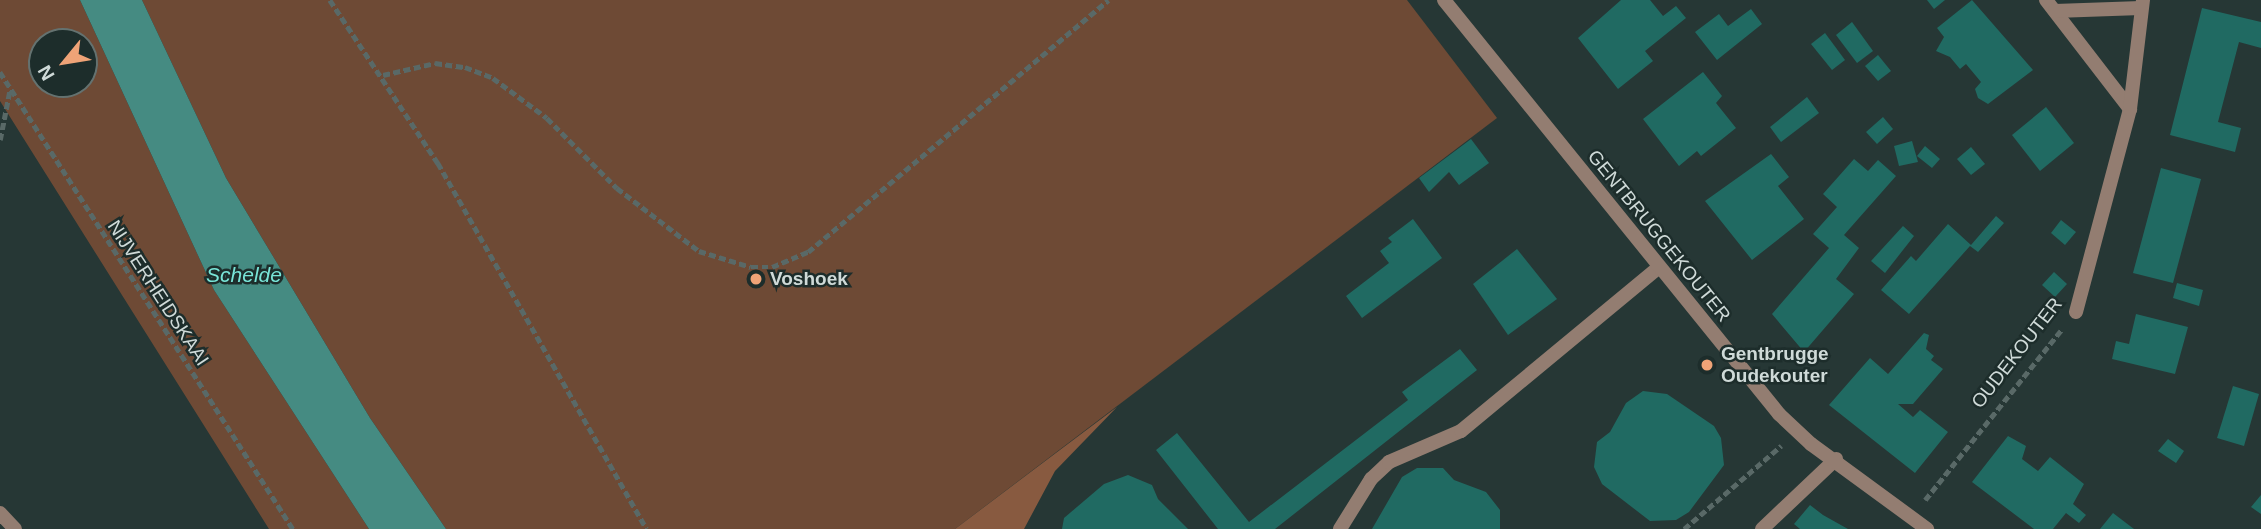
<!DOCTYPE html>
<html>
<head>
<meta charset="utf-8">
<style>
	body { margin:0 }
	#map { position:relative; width:2261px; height:529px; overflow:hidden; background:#263735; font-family:Arial,sans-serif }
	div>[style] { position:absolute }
	.green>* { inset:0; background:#6e4a35 }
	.forest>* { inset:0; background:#885a40 }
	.water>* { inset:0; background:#458b82 }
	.building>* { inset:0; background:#206a62 }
	.path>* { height:4.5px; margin-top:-2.25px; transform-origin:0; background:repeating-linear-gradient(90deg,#596967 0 7px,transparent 0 10.5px) }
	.service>* { height:14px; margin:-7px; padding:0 7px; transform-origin:7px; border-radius:7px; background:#937d71 }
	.minor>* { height:14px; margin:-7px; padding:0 7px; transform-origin:7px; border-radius:7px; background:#937d71 }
	.dots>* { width:19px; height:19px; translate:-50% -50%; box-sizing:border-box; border:4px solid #1d2d2b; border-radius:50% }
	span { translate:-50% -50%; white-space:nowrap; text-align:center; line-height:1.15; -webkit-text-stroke:5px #1d2d2b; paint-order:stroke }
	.street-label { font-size:19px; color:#cfdad8 }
	.poi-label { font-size:19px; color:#cfdad8; font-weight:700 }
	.left { translate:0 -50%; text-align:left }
	.water-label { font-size:21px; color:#79e5d8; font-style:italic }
	.north { position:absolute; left:28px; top:28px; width:70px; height:70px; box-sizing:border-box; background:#1d2d2b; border:2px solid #647270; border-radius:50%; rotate:240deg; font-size:19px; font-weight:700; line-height:28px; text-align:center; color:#cfdad8 }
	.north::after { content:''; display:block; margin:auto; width:24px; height:32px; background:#efa377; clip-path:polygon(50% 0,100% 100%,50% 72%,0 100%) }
</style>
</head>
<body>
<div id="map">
	<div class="green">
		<i style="clip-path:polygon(evenodd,0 0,80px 0,214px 290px,369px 529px,269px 529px,0 101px,0 0,42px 42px,84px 42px,84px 84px,42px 84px,42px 42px)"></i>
		<i style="clip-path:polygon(142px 0,1407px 0,1497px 118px,955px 529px,446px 529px,370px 418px,226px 178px)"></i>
	</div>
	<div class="forest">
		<i style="clip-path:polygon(1117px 407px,1055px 471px,1024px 529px,955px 529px)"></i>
	</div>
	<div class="water">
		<i style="clip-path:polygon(80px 0,142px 0,226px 178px,370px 418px,446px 529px,369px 529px,214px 290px)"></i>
	</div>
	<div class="building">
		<i style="clip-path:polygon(1621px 0,1650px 0,1663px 16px,1676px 6px,1686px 18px,1645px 51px,1653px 61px,1618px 89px,1578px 38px)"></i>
		<i style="clip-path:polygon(1927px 0,1945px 0,1934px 9px)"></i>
		<i style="clip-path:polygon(1972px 0,2033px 70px,1988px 104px,1978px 98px,1975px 89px,1981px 82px,1966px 64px,1960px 69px,1950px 57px,1936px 51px,1944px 37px,1937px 28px)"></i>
		<i style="clip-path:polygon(2202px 8px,2261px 22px,2261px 48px,2239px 42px,2218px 122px,2241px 128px,2235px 152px,2170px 135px)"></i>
		<i style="clip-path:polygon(1751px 9px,1762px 24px,1717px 60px,1695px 32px,1719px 14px,1728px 26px)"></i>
		<i style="clip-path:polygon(1852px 22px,1873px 51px,1857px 63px,1836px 35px)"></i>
		<i style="clip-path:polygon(1825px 33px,1845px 60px,1832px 70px,1811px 44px)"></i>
		<i style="clip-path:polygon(1878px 55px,1891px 71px,1878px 81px,1865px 66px)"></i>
		<i style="clip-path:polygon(1703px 72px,1722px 96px,1716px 103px,1736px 128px,1701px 156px,1697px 151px,1679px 166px,1643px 119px)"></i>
		<i style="clip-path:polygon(1807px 97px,1819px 113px,1781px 142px,1770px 127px)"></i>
		<i style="clip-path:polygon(2046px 107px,2074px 143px,2040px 171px,2012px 135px)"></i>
		<i style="clip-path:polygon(1883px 117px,1893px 129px,1877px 144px,1866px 132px)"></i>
		<i style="clip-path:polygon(1471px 139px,1489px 163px,1459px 185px,1449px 172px,1429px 192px,1419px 178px)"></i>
		<i style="clip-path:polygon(1912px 141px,1918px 162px,1899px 166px,1894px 146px)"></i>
		<i style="clip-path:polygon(1925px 146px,1940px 159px,1932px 168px,1917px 156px)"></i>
		<i style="clip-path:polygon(1971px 147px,1985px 164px,1971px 175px,1957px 159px)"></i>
		<i style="clip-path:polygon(1771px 154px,1789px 177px,1778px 186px,1804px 219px,1752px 260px,1705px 201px)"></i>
		<i style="clip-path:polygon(1854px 159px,1868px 171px,1878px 160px,1896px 176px,1844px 235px,1859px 248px,1836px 279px,1854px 294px,1804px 352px,1772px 314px,1829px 248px,1813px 234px,1837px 207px,1823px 194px)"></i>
		<i style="clip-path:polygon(2161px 168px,2201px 179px,2173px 283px,2133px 273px)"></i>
		<i style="clip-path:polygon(1996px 216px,2004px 223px,1978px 252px,1970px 246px,1909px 314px,1881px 290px,1911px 256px,1916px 261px,1948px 224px,1971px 245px)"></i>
		<i style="clip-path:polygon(1413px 219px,1442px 258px,1362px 318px,1346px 296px,1389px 263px,1380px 251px,1392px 242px,1388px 238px)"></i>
		<i style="clip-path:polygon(2061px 220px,2076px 232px,2065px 245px,2051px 233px)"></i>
		<i style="clip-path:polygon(1903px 226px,1914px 236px,1885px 273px,1871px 261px)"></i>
		<i style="clip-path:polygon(1517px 249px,1557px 299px,1508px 335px,1473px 284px)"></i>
		<i style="clip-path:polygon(2054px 272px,2067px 284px,2055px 297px,2042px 285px)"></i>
		<i style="clip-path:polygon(2177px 283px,2203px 290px,2199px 306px,2173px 298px)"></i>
		<i style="clip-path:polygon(2136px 314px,2188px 327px,2175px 374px,2112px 359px,2116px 341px,2129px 344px)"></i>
		<i style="clip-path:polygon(1924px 333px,1929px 335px,1926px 349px,1934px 356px,1931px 360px,1943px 369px,1913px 404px,1898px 404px,1913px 417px,1920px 410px,1948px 432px,1915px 473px,1829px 405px,1870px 358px,1888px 374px)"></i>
		<i style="clip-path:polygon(1460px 349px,1477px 370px,1275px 529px,1218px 529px,1156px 450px,1177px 433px,1249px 522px,1408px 400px,1402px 392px)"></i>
		<i style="clip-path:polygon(2233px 386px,2259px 394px,2244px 446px,2217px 438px)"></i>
		<i style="clip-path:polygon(1643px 391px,1667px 394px,1714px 426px,1721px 438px,1724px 465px,1689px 512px,1676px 520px,1650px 521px,1602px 484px,1594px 467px,1597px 442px,1610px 432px,1626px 403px)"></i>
		<i style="clip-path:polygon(2008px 436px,2026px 446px,2022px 459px,2038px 471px,2050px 457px,2084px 484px,2073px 504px,2086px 515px,2079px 523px,2066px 513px,2053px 529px,2034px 529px,1972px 482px)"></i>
		<i style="clip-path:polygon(2168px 439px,2184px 451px,2176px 463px,2158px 451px)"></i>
		<i style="clip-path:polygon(1417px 468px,1443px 468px,1454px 480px,1486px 492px,1500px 510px,1500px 529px,1372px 529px,1402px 477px)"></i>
		<i style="clip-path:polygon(1128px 475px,1152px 485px,1158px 499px,1188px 529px,1062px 529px,1064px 518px,1104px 484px)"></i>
		<i style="clip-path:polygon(2261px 495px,2261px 514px,2251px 507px)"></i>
		<i style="clip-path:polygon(1810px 505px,1823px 515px,1848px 529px,1800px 529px,1794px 524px)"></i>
		<i style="clip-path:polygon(2113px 513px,2134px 529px,2100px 529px)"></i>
	</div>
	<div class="path">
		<i style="left:330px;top:0;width:196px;rotate:56.5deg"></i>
		<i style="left:438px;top:163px;width:421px;rotate:60.3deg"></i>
		<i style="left:0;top:72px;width:543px;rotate:57.33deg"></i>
		<i style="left:383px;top:75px;width:53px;rotate:-13deg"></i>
		<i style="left:435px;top:63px;width:30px;rotate:8deg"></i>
		<i style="left:465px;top:67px;width:30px;rotate:21deg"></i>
		<i style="left:493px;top:78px;width:67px;rotate:36.5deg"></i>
		<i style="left:547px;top:118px;width:99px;rotate:45deg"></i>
		<i style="left:617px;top:188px;width:103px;rotate:37.5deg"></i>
		<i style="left:699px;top:251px;width:54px;rotate:17.1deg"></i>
		<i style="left:751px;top:267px;width:21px"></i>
		<i style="left:772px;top:267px;width:39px;rotate:-23deg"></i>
		<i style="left:808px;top:252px;width:392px;rotate:-40deg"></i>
		<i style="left:0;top:140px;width:52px;rotate:-78.9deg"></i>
		<i style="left:1925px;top:500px;width:219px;rotate:-51.3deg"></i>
		<i style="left:1684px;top:529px;width:128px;rotate:-40.6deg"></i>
	</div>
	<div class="service">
		<i style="left:0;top:513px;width:22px;rotate:47deg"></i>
		<i style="left:1340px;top:529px;width:59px;rotate:-58.2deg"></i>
		<i style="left:1371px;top:479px;width:25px;rotate:-43deg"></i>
		<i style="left:1389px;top:462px;width:78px;rotate:-23.3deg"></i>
		<i style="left:1461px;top:431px;width:257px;rotate:-39.6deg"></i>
		<i style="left:1762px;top:529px;width:102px;rotate:-43.4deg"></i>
	</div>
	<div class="minor">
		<i style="left:1444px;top:0;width:533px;rotate:51.02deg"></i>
		<i style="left:1779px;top:414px;width:44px;rotate:43.2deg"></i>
		<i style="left:1811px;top:444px;width:144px;rotate:36.2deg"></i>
		<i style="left:2046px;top:0;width:138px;rotate:52.4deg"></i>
		<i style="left:2055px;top:11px;width:86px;rotate:-2deg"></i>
		<i style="left:2076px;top:312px;width:210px;rotate:-75.1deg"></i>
		<i style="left:2130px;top:109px;width:110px;rotate:-83.2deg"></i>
	</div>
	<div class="dots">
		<i style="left:756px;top:279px;background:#efa377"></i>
		<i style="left:1707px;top:365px;background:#efa377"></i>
	</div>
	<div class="street-label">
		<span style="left:1659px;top:236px;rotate:51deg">GENTBRUGGEKOUTER</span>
		<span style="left:158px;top:293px;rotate:57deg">NIJVERHEIDSKAAI</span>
		<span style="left:2017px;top:353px;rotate:-52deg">OUDEKOUTER</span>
	</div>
	<div class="poi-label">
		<span class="left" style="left:770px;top:279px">Voshoek</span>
		<span class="left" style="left:1721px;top:365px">Gentbrugge<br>Oudekouter</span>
	</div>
	<div class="water-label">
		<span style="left:244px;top:275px">Schelde</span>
	</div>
	<div class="north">N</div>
</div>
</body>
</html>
